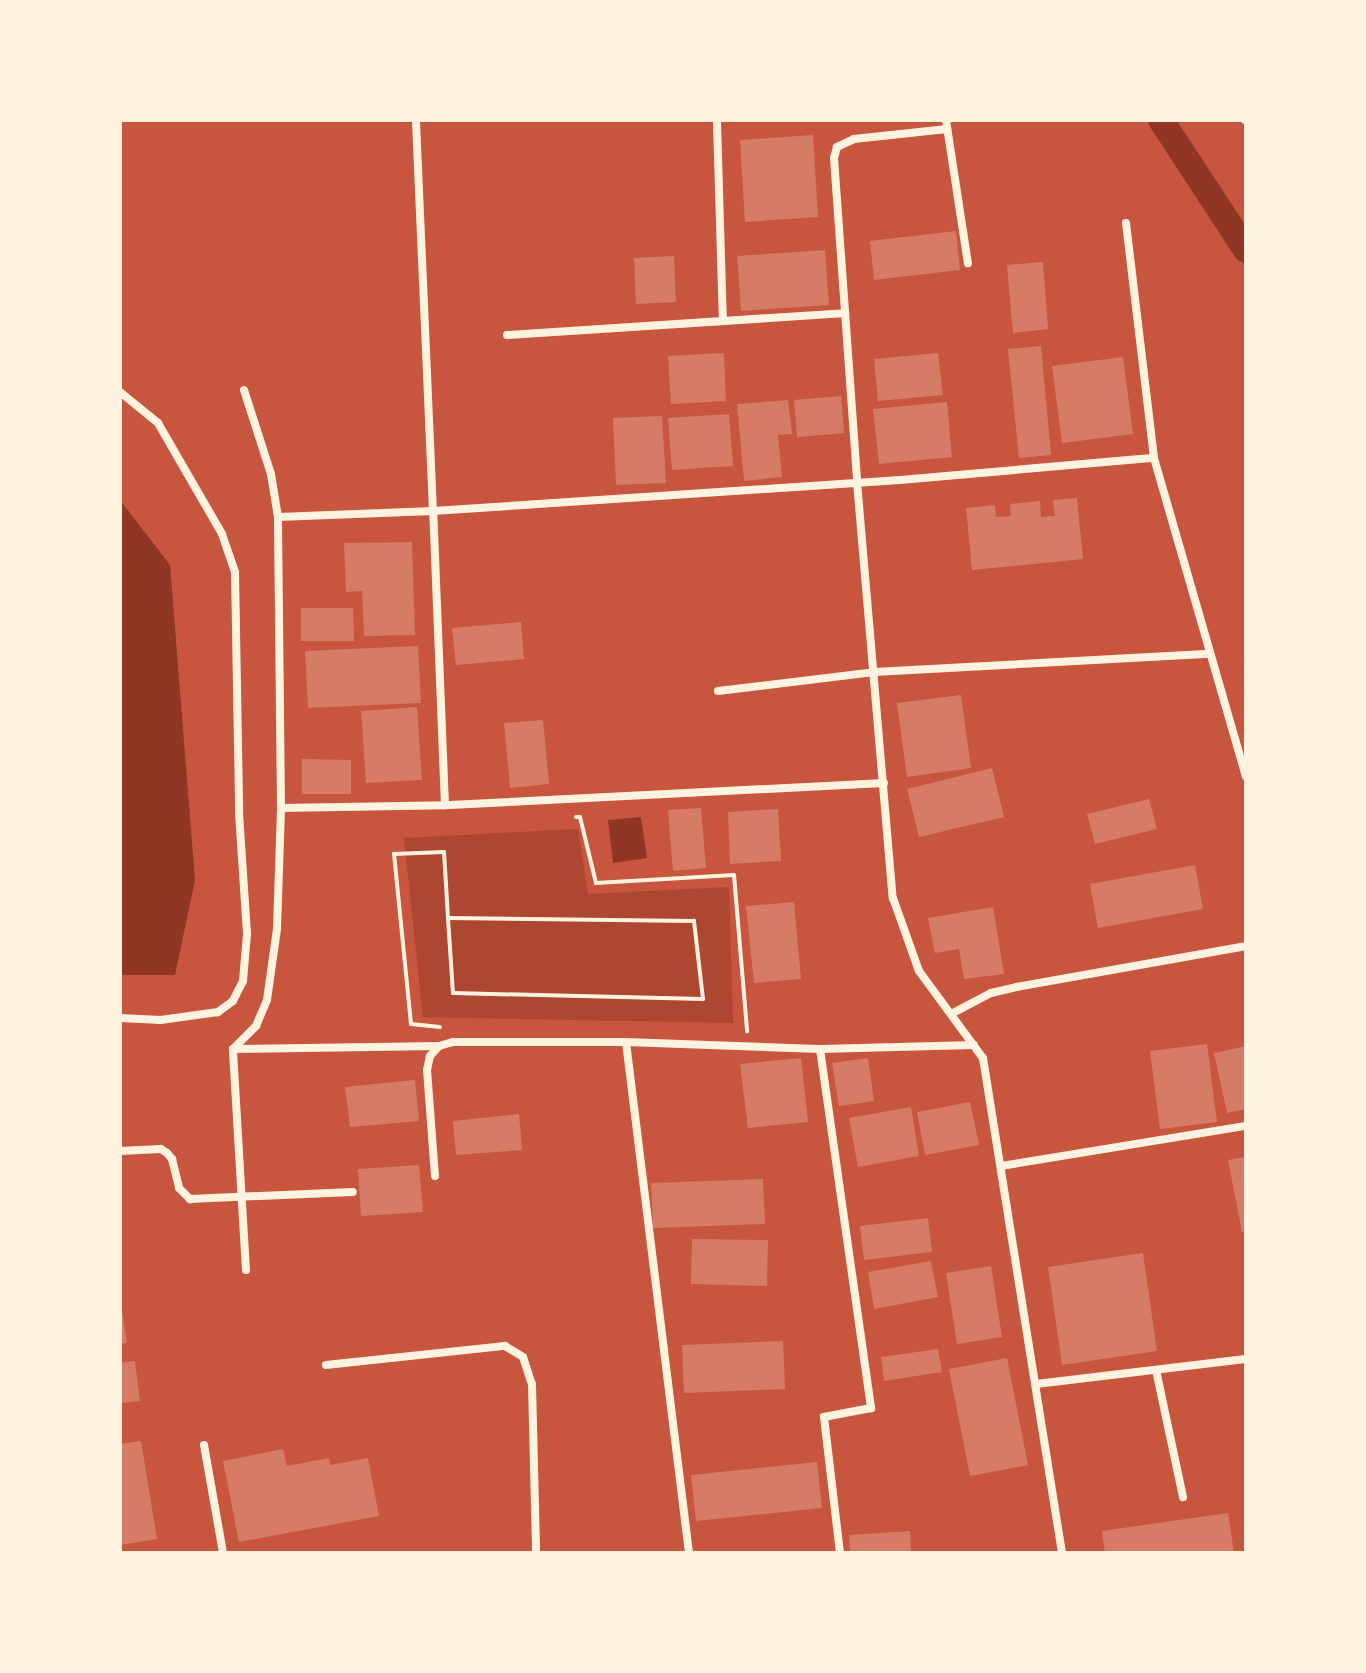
<!DOCTYPE html>
<html>
<head>
<meta charset="utf-8">
<style>
	body { margin:0 }
	#map { position:relative; width:1366px; height:1673px; overflow:hidden; background:#c8553d; font-family:"Exo 2",sans-serif }
	div>[style] { position:absolute }
	.green>* { inset:0; background:#ae4732 }
	.water>* { inset:0; background:#8f3625 }
	.canal>* { height:26px; margin:-13px; padding:0 13px; transform-origin:13px; border-radius:13px; background:#8f3625 }
	.building>* { inset:0; background:#d67c66 }
	.path>* { height:4px; margin:-2px; padding:0 2px; transform-origin:2px; border-radius:2px; background:#fff3e0 }
	.minor>* { height:8px; margin:-4px; padding:0 4px; transform-origin:4px; border-radius:4px; background:#fff3e0 }
	span { translate:-50% -50%; white-space:nowrap; text-align:center; line-height:1.15; -webkit-text-stroke:8px #fff3e0; paint-order:stroke }
	.frame { position:absolute; inset:0; border:122px solid #fff3e0; pointer-events:none }
</style>
</head>
<body>
<div id="map">
	<div class="green">
		<i style="clip-path:polygon(578px 829px,588px 894px,729px 887px,733px 1023px,423px 1017px,404px 838px)"></i>
	</div>
	<div class="water">
		<i style="clip-path:polygon(120px 500px,170px 565px,195px 880px,175px 975px,120px 975px)"></i>
		<i style="clip-path:polygon(641px 817px,647px 858px,613px 863px,608px 820px)"></i>
	</div>
	<div class="canal">
		<i style="left:1161px;top:120px;width:155px;rotate:56.8deg"></i>
	</div>
	<div class="building">
		<i style="clip-path:polygon(813px 135px,818px 217px,745px 222px,740px 140px)"></i>
		<i style="clip-path:polygon(956px 231px,960px 270px,874px 280px,870px 241px)"></i>
		<i style="clip-path:polygon(825px 250px,829px 305px,741px 311px,737px 256px)"></i>
		<i style="clip-path:polygon(674px 256px,676px 302px,636px 304px,634px 258px)"></i>
		<i style="clip-path:polygon(1043px 262px,1048px 329px,1013px 333px,1007px 265px)"></i>
		<i style="clip-path:polygon(1041px 346px,1051px 455px,1019px 458px,1008px 349px)"></i>
		<i style="clip-path:polygon(724px 353px,726px 401px,671px 404px,668px 356px)"></i>
		<i style="clip-path:polygon(938px 353px,943px 395px,878px 401px,874px 359px)"></i>
		<i style="clip-path:polygon(1123px 357px,1133px 434px,1062px 443px,1052px 366px)"></i>
		<i style="clip-path:polygon(841px 396px,844px 433px,797px 437px,794px 400px)"></i>
		<i style="clip-path:polygon(788px 400px,792px 434px,778px 435px,782px 477px,744px 481px,737px 404px)"></i>
		<i style="clip-path:polygon(947px 402px,952px 457px,879px 464px,873px 409px)"></i>
		<i style="clip-path:polygon(729px 414px,733px 466px,672px 470px,668px 418px)"></i>
		<i style="clip-path:polygon(662px 416px,666px 483px,616px 485px,613px 418px)"></i>
		<i style="clip-path:polygon(1077px 498px,1083px 559px,972px 570px,966px 508px,995px 505px,996px 517px,1011px 516px,1010px 504px,1040px 501px,1041px 517px,1055px 516px,1053px 500px)"></i>
		<i style="clip-path:polygon(412px 542px,415px 635px,364px 636px,362px 591px,346px 592px,344px 543px)"></i>
		<i style="clip-path:polygon(301px 608px,353px 608px,354px 641px,301px 641px)"></i>
		<i style="clip-path:polygon(521px 622px,524px 659px,456px 665px,452px 628px)"></i>
		<i style="clip-path:polygon(418px 646px,421px 703px,308px 708px,305px 651px)"></i>
		<i style="clip-path:polygon(961px 695px,971px 768px,907px 777px,897px 703px)"></i>
		<i style="clip-path:polygon(417px 707px,422px 780px,366px 783px,361px 711px)"></i>
		<i style="clip-path:polygon(543px 720px,549px 784px,510px 788px,504px 723px)"></i>
		<i style="clip-path:polygon(302px 759px,351px 760px,351px 794px,302px 794px)"></i>
		<i style="clip-path:polygon(992px 768px,1004px 817px,919px 837px,907px 789px)"></i>
		<i style="clip-path:polygon(1149px 799px,1157px 829px,1095px 844px,1087px 814px)"></i>
		<i style="clip-path:polygon(701px 808px,706px 868px,673px 871px,668px 810px)"></i>
		<i style="clip-path:polygon(778px 809px,781px 861px,730px 864px,728px 812px)"></i>
		<i style="clip-path:polygon(1195px 865px,1203px 909px,1098px 928px,1090px 884px)"></i>
		<i style="clip-path:polygon(794px 902px,801px 979px,754px 983px,746px 906px)"></i>
		<i style="clip-path:polygon(993px 907px,1004px 974px,964px 979px,959px 949px,935px 953px,928px 918px)"></i>
		<i style="clip-path:polygon(1207px 1044px,1217px 1122px,1160px 1129px,1150px 1051px)"></i>
		<i style="clip-path:polygon(1246px 1046px,1246px 1109px,1227px 1113px,1214px 1053px)"></i>
		<i style="clip-path:polygon(801px 1058px,808px 1122px,748px 1128px,740px 1064px)"></i>
		<i style="clip-path:polygon(868px 1058px,874px 1101px,839px 1106px,832px 1063px)"></i>
		<i style="clip-path:polygon(415px 1080px,419px 1121px,350px 1127px,345px 1087px)"></i>
		<i style="clip-path:polygon(970px 1102px,979px 1145px,925px 1155px,917px 1112px)"></i>
		<i style="clip-path:polygon(911px 1107px,919px 1156px,858px 1167px,849px 1118px)"></i>
		<i style="clip-path:polygon(519px 1114px,522px 1150px,456px 1155px,453px 1121px)"></i>
		<i style="clip-path:polygon(1246px 1157px,1246px 1231px,1242px 1232px,1228px 1160px)"></i>
		<i style="clip-path:polygon(419px 1165px,423px 1212px,361px 1216px,358px 1169px)"></i>
		<i style="clip-path:polygon(763px 1179px,765px 1224px,653px 1228px,651px 1183px)"></i>
		<i style="clip-path:polygon(928px 1218px,932px 1252px,864px 1260px,860px 1226px)"></i>
		<i style="clip-path:polygon(692px 1239px,768px 1240px,767px 1286px,691px 1284px)"></i>
		<i style="clip-path:polygon(1143px 1253px,1157px 1351px,1062px 1365px,1048px 1267px)"></i>
		<i style="clip-path:polygon(931px 1261px,938px 1297px,874px 1309px,868px 1272px)"></i>
		<i style="clip-path:polygon(991px 1266px,1002px 1337px,957px 1344px,946px 1273px)"></i>
		<i style="clip-path:polygon(120px 1298px,127px 1343px,120px 1344px)"></i>
		<i style="clip-path:polygon(783px 1341px,785px 1389px,684px 1393px,682px 1345px)"></i>
		<i style="clip-path:polygon(938px 1349px,942px 1372px,884px 1381px,881px 1357px)"></i>
		<i style="clip-path:polygon(1007px 1358px,1028px 1465px,970px 1476px,949px 1369px)"></i>
		<i style="clip-path:polygon(135px 1361px,140px 1401px,120px 1403px,120px 1363px)"></i>
		<i style="clip-path:polygon(141px 1441px,157px 1539px,120px 1545px,120px 1444px)"></i>
		<i style="clip-path:polygon(283px 1449px,287px 1466px,329px 1458px,330px 1465px,368px 1458px,379px 1516px,239px 1542px,223px 1461px)"></i>
		<i style="clip-path:polygon(817px 1462px,822px 1508px,696px 1521px,691px 1475px)"></i>
		<i style="clip-path:polygon(1228px 1513px,1234px 1553px,1105px 1553px,1102px 1531px)"></i>
		<i style="clip-path:polygon(910px 1531px,911px 1553px,850px 1553px,849px 1535px)"></i>
	</div>
	<div class="path">
		<i style="left:576px;top:817px;width:4px"></i>
		<i style="left:580px;top:817px;width:68px;rotate:76.4deg"></i>
		<i style="left:596px;top:883px;width:138px;rotate:-3.3deg"></i>
		<i style="left:734px;top:875px;width:157px;rotate:85.2deg"></i>
		<i style="left:440px;top:1027px;width:29px;rotate:-174deg"></i>
		<i style="left:411px;top:1024px;width:171px;rotate:-95.7deg"></i>
		<i style="left:394px;top:854px;width:50px;rotate:-2.3deg"></i>
		<i style="left:444px;top:852px;width:66px;rotate:86.5deg"></i>
		<i style="left:448px;top:918px;width:75px;rotate:86.2deg"></i>
		<i style="left:453px;top:993px;width:250px;rotate:1.4deg"></i>
		<i style="left:703px;top:999px;width:79px;rotate:-96.6deg"></i>
		<i style="left:694px;top:921px;width:246px;rotate:-179.3deg"></i>
	</div>
	<div class="minor">
		<i style="left:946px;top:120px;width:145px;rotate:81.3deg"></i>
		<i style="left:1245px;top:120px;width:1px;rotate:45deg"></i>
		<i style="left:717px;top:122px;width:199px;rotate:88.3deg"></i>
		<i style="left:947px;top:129px;width:94px;rotate:173.9deg"></i>
		<i style="left:854px;top:139px;width:19px;rotate:155deg"></i>
		<i style="left:837px;top:147px;width:11px;rotate:105deg"></i>
		<i style="left:834px;top:158px;width:325px;rotate:85.9deg"></i>
		<i style="left:857px;top:482px;width:418px;rotate:85.1deg"></i>
		<i style="left:893px;top:898px;width:77px;rotate:70.4deg"></i>
		<i style="left:919px;top:971px;width:108px;rotate:53.7deg"></i>
		<i style="left:983px;top:1058px;width:501px;rotate:80.93deg"></i>
		<i style="left:1126px;top:223px;width:237px;rotate:83.2deg"></i>
		<i style="left:1154px;top:458px;width:331px;rotate:73.9deg"></i>
		<i style="left:507px;top:335px;width:339px;rotate:-3.7deg"></i>
		<i style="left:244px;top:390px;width:88px;rotate:72.2deg"></i>
		<i style="left:271px;top:474px;width:44px;rotate:80.8deg"></i>
		<i style="left:120px;top:392px;width:49px;rotate:39.2deg"></i>
		<i style="left:158px;top:423px;width:128px;rotate:60deg"></i>
		<i style="left:222px;top:534px;width:40px;rotate:71.1deg"></i>
		<i style="left:235px;top:572px;width:241px;rotate:89deg"></i>
		<i style="left:239px;top:813px;width:121px;rotate:86.2deg"></i>
		<i style="left:247px;top:934px;width:47px;rotate:94.9deg"></i>
		<i style="left:243px;top:981px;width:22px;rotate:117deg"></i>
		<i style="left:233px;top:1001px;width:19px;rotate:144deg"></i>
		<i style="left:218px;top:1012px;width:58px;rotate:172deg"></i>
		<i style="left:161px;top:1020px;width:41px;rotate:-177.2deg"></i>
		<i style="left:718px;top:691px;width:157px;rotate:-6.9deg"></i>
		<i style="left:874px;top:672px;width:336px;rotate:-3.1deg"></i>
		<i style="left:884px;top:783px;width:440px;rotate:177.1deg"></i>
		<i style="left:445px;top:805px;width:294px;rotate:-92.3deg"></i>
		<i style="left:433px;top:511px;width:468px;rotate:-3.8deg"></i>
		<i style="left:900px;top:480px;width:255px;rotate:-5deg"></i>
		<i style="left:281px;top:808px;width:164px;rotate:-1deg"></i>
		<i style="left:951px;top:1014px;width:45px;rotate:-27.7deg"></i>
		<i style="left:991px;top:993px;width:26px;rotate:-13deg"></i>
		<i style="left:1016px;top:987px;width:234px;rotate:-10.1deg"></i>
		<i style="left:626px;top:1042px;width:515px;rotate:82.97deg"></i>
		<i style="left:233px;top:1049px;width:206px;rotate:-0.8deg"></i>
		<i style="left:820px;top:1049px;width:363px;rotate:81.9deg"></i>
		<i style="left:871px;top:1408px;width:48px;rotate:169.2deg"></i>
		<i style="left:824px;top:1417px;width:137px;rotate:83.3deg"></i>
		<i style="left:120px;top:1151px;width:41px;rotate:-2.8deg"></i>
		<i style="left:161px;top:1149px;width:7px;rotate:34deg"></i>
		<i style="left:167px;top:1153px;width:8px;rotate:50deg"></i>
		<i style="left:172px;top:1159px;width:30px;rotate:76deg"></i>
		<i style="left:179px;top:1188px;width:16px;rotate:45deg"></i>
		<i style="left:190px;top:1199px;width:163px;rotate:-2.5deg"></i>
		<i style="left:1001px;top:1166px;width:248px;rotate:-9.3deg"></i>
		<i style="left:435px;top:1176px;width:106px;rotate:-94.3deg"></i>
		<i style="left:427px;top:1070px;width:14px;rotate:-78deg"></i>
		<i style="left:430px;top:1056px;width:13px;rotate:-48deg"></i>
		<i style="left:439px;top:1046px;width:15px;rotate:-16deg"></i>
		<i style="left:453px;top:1042px;width:173px"></i>
		<i style="left:626px;top:1042px;width:194px;rotate:2.1deg"></i>
		<i style="left:820px;top:1049px;width:154px;rotate:-1.5deg"></i>
		<i style="left:246px;top:1270px;width:221px;rotate:-93.4deg"></i>
		<i style="left:233px;top:1049px;width:33px;rotate:-45deg"></i>
		<i style="left:256px;top:1026px;width:28px;rotate:-67deg"></i>
		<i style="left:267px;top:1000px;width:72px;rotate:-82deg"></i>
		<i style="left:277px;top:929px;width:121px;rotate:-88.1deg"></i>
		<i style="left:281px;top:808px;width:291px;rotate:-90.6deg"></i>
		<i style="left:278px;top:517px;width:155px;rotate:-2.2deg"></i>
		<i style="left:433px;top:511px;width:389px;rotate:-92.5deg"></i>
		<i style="left:326px;top:1365px;width:180px;rotate:-6.1deg"></i>
		<i style="left:505px;top:1346px;width:21px;rotate:31deg"></i>
		<i style="left:523px;top:1357px;width:28px;rotate:72deg"></i>
		<i style="left:532px;top:1384px;width:169px;rotate:88.6deg"></i>
		<i style="left:1156px;top:1370px;width:130px;rotate:78deg"></i>
		<i style="left:1036px;top:1384px;width:211px;rotate:-6.8deg"></i>
		<i style="left:204px;top:1445px;width:110px;rotate:80deg"></i>
	</div>
	<div class="frame"></div>
</div>
</body>
</html>
